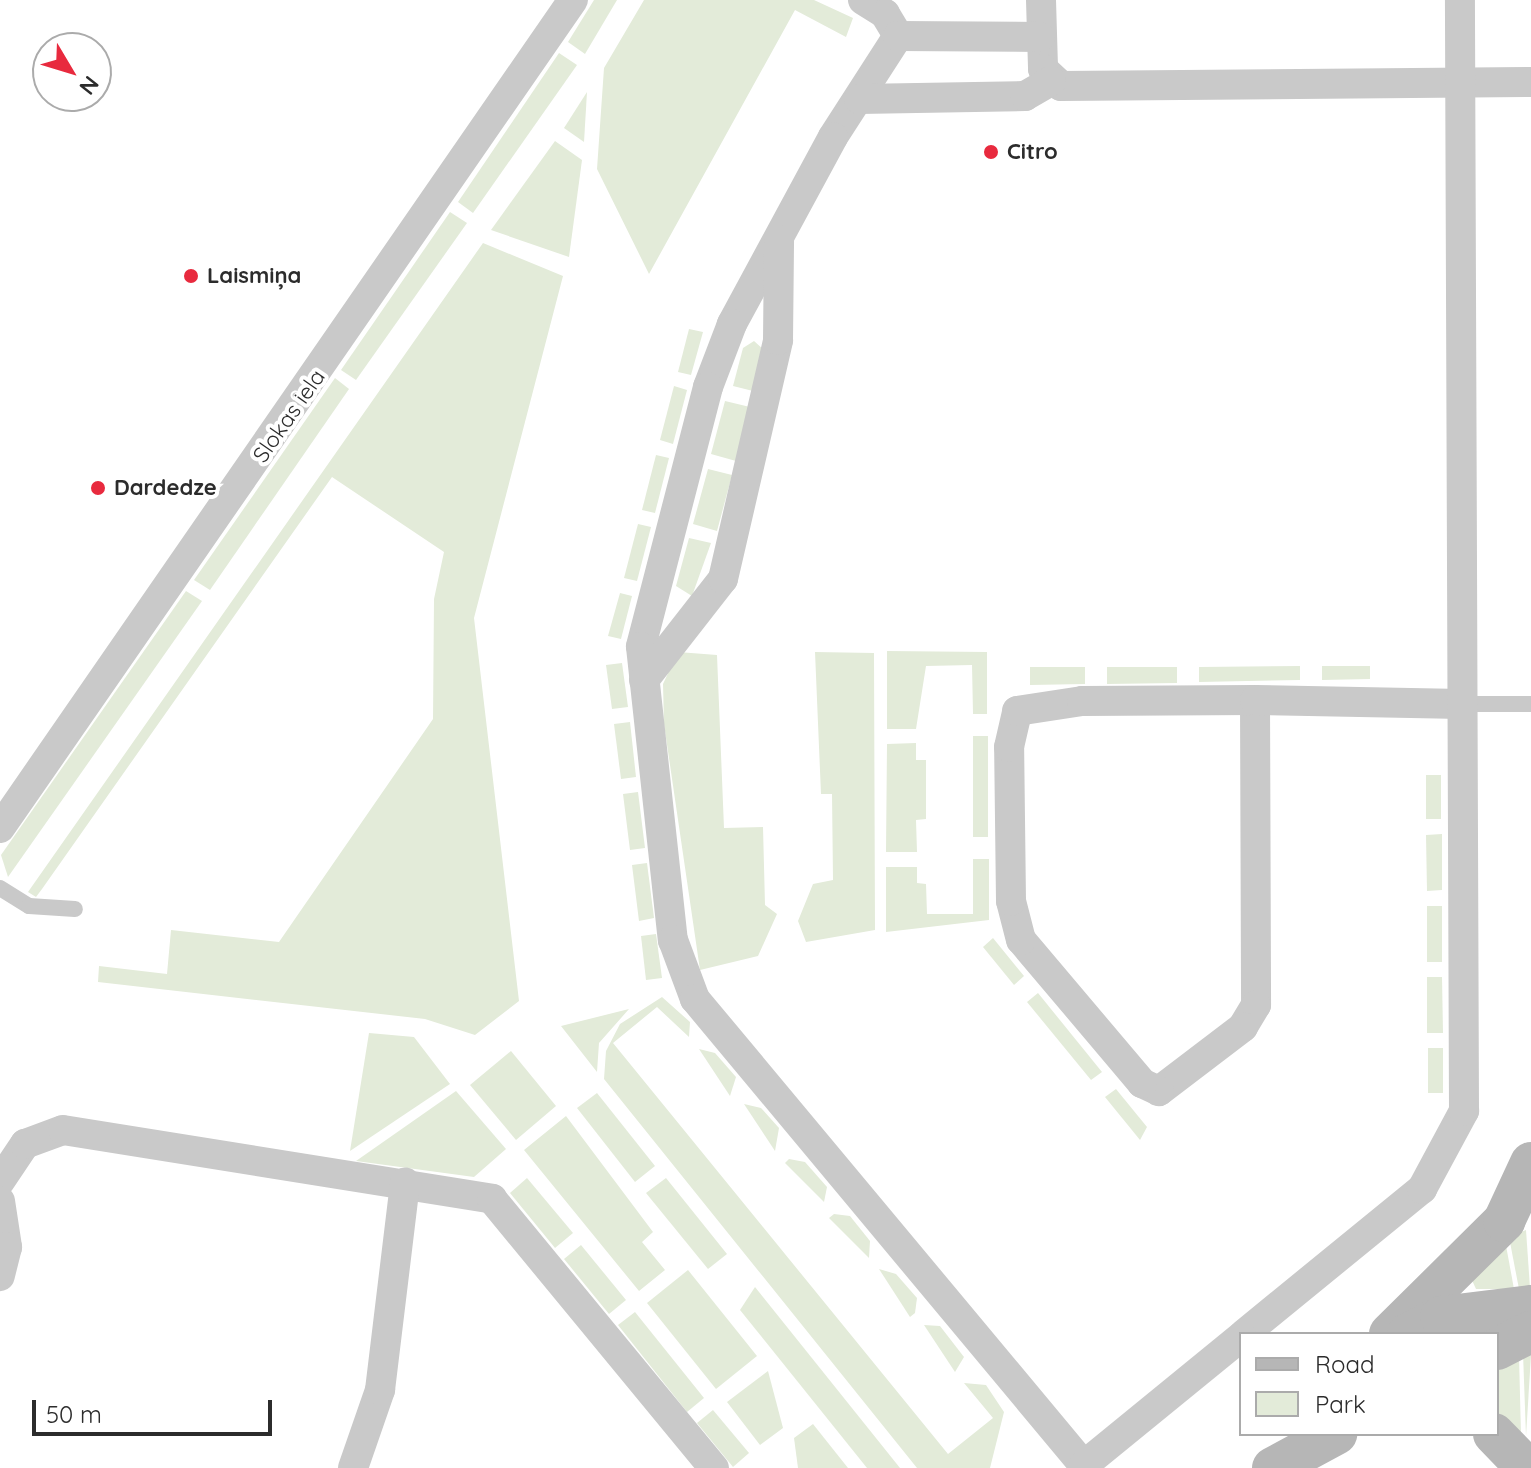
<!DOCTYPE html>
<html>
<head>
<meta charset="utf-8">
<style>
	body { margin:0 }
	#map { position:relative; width:1531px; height:1468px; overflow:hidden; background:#fff; font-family:Quicksand,sans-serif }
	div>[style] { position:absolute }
	.green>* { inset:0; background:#e3ebd9 }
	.lane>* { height:16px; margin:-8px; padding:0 8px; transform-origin:8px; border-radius:8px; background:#c9c9c9 }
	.street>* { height:30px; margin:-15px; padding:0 15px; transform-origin:15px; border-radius:15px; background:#c9c9c9 }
	.secondary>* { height:42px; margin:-21px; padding:0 21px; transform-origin:21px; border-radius:21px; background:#b6b6b6 }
	.dots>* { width:22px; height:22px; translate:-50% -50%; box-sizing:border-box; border:4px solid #fff; border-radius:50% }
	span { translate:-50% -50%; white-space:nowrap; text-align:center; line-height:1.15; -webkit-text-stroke:8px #fff; paint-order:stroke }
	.poi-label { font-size:22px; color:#2c2c2c; font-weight:700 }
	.left { translate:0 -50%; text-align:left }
	.street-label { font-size:22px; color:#2c2c2c }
	.legend { position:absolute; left:1239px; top:1332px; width:260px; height:104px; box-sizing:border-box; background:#fff; border:2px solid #ababab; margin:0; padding:10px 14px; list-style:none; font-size:24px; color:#2c2c2c }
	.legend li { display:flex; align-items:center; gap:16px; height:40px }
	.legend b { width:40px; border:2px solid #ababab }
	.north { position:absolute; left:32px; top:32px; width:80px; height:80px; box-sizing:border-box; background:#fff; border:2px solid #ababab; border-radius:50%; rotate:128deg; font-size:22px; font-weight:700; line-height:32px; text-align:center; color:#2c2c2c }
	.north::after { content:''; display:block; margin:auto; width:28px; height:36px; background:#e82a3e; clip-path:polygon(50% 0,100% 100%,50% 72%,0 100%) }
	.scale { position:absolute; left:32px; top:1400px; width:240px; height:36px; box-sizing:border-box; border:4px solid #2c2c2c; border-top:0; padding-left:10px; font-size:24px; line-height:28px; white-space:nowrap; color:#2c2c2c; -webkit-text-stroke:6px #fff; paint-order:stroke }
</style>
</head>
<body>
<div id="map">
	<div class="green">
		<i style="clip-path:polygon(594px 0,617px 0,585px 54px,568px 42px)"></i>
		<i style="clip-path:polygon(644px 0,814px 0,853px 18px,846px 37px,795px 10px,649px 274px,597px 169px,604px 68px)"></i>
		<i style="clip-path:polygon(559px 53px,577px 65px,473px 213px,458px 202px)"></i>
		<i style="clip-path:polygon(587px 92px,584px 142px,564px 128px)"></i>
		<i style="clip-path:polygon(555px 141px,582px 160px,569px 257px,491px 230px)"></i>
		<i style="clip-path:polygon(450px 212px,467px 223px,356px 380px,341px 370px)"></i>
		<i style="clip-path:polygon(483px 243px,563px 276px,474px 618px,519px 1001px,475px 1035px,425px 1019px,98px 982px,99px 966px,167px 974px,171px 930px,279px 942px,433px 719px,434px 599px,444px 552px,332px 477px,42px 889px,36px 897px,28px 892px)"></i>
		<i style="clip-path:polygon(689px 329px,703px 332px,691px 375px,678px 372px)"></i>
		<i style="clip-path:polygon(754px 341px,764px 350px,753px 391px,733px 386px,743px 348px)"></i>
		<i style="clip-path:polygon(335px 378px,349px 389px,210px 590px,194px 580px)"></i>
		<i style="clip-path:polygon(674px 386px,687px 390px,673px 444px,660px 440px)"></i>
		<i style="clip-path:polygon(725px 401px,750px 407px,736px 461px,711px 454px)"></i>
		<i style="clip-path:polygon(656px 455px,669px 458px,655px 513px,642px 510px)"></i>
		<i style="clip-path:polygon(708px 469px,732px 475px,717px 531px,693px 524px)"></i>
		<i style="clip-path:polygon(638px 524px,651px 527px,637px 581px,624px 578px)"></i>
		<i style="clip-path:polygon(689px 538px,711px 543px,692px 596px,676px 586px)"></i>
		<i style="clip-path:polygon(186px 591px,202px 601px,8px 877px,1px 855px)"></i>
		<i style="clip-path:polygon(620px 593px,632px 596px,621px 639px,608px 636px)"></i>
		<i style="clip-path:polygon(887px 651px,987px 652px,987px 714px,973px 714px,972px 665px,926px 666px,916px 729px,887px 729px)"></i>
		<i style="clip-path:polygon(678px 652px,717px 655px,724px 828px,763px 827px,765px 905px,777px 914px,758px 956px,700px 970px,664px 724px,663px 684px)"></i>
		<i style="clip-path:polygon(815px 652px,874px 653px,875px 930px,806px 942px,798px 921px,813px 884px,833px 880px,832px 794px,821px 794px)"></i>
		<i style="clip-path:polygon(622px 663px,628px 707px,612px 709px,606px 665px)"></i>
		<i style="clip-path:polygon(1300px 666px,1300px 680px,1199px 682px,1199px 667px)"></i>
		<i style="clip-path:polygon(1322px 666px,1370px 666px,1370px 679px,1322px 680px)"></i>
		<i style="clip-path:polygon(1030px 667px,1085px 667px,1085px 684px,1030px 685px)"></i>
		<i style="clip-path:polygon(1107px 667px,1177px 667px,1177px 683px,1107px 684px)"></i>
		<i style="clip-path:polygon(630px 722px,636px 777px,621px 779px,614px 724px)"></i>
		<i style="clip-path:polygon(973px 736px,988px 736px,988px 837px,973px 837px)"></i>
		<i style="clip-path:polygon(916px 743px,916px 760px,926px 760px,926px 819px,916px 820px,917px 852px,886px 852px,887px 744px)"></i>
		<i style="clip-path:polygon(1426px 775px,1441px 775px,1441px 819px,1426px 819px)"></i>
		<i style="clip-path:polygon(638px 792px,645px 848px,630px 850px,623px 794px)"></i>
		<i style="clip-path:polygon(1442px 834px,1442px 890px,1427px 891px,1426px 835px)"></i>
		<i style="clip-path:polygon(973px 859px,989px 859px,989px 920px,886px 932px,886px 867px,917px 867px,917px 883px,926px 884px,927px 914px,973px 914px)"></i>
		<i style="clip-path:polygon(647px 863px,654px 918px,639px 921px,632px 865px)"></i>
		<i style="clip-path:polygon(1427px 906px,1442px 906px,1442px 962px,1427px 962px)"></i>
		<i style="clip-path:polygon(656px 934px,662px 978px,646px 980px,641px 936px)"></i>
		<i style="clip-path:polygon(993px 938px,1024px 976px,1014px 985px,983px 947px)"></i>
		<i style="clip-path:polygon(1427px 977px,1442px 977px,1443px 1033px,1427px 1033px)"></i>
		<i style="clip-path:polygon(1038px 993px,1102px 1072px,1091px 1080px,1027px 1002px)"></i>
		<i style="clip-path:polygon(662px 997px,690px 1022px,689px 1037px,657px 1007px,613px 1043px,948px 1454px,993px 1418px,964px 1383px,986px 1385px,1004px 1412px,990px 1468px,917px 1468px,604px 1079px,606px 1051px,620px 1024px)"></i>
		<i style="clip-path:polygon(629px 1009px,599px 1043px,597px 1072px,561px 1026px)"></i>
		<i style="clip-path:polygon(369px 1033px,414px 1037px,450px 1084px,350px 1151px)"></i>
		<i style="clip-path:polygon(1428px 1048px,1443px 1048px,1443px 1093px,1428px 1093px)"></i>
		<i style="clip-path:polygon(699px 1049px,715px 1053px,736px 1077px,730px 1096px)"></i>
		<i style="clip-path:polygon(511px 1051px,556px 1106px,516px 1140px,470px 1085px)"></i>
		<i style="clip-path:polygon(1116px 1089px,1147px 1127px,1140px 1140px,1105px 1097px)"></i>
		<i style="clip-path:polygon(456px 1091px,506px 1149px,474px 1177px,356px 1161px)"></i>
		<i style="clip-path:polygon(597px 1093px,655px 1166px,635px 1182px,577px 1108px)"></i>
		<i style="clip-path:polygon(744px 1104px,761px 1108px,779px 1128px,775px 1151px)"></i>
		<i style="clip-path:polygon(566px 1116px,653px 1232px,642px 1242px,665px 1270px,639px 1291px,524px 1150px)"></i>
		<i style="clip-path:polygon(789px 1159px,805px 1162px,827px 1187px,824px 1202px,785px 1163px)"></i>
		<i style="clip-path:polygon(527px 1178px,573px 1233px,555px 1248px,510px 1193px)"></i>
		<i style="clip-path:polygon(666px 1178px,727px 1254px,708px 1269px,646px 1193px)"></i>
		<i style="clip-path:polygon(834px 1214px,850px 1216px,870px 1241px,869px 1258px,829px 1218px)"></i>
		<i style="clip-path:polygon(1526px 1230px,1530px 1288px,1519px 1289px,1509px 1237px)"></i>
		<i style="clip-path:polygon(1505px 1240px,1514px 1289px,1476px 1289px,1471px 1278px)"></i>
		<i style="clip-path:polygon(581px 1245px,626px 1300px,609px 1314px,564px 1259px)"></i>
		<i style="clip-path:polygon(879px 1269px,896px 1274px,917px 1298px,915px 1313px,910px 1317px)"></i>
		<i style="clip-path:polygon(688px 1270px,757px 1356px,716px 1389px,647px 1303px)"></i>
		<i style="clip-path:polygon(755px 1287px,900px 1468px,867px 1468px,740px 1310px)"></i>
		<i style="clip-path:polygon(635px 1312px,704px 1398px,687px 1412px,618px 1325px)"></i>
		<i style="clip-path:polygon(924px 1325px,940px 1326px,964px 1357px,955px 1372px)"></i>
		<i style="clip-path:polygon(1523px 1353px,1531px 1355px,1526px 1436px)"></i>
		<i style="clip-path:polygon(1519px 1356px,1521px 1435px,1497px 1417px,1497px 1369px)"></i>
		<i style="clip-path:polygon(768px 1371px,783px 1428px,760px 1445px,727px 1402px)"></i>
		<i style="clip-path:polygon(713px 1410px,749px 1453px,733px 1467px,697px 1423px)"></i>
		<i style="clip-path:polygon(813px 1424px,848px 1468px,798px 1468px,794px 1438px)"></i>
	</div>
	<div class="lane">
		<i style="left:1462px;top:704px;width:69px"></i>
		<i style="left:0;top:888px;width:34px;rotate:32deg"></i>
		<i style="left:29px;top:906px;width:46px;rotate:3.7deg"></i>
	</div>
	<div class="street">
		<i style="left:863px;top:0;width:26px;rotate:32deg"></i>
		<i style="left:885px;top:14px;width:26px;rotate:59deg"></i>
		<i style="left:898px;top:36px;width:120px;rotate:122.8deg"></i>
		<i style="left:833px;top:137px;width:213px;rotate:118.4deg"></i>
		<i style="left:732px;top:324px;width:67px;rotate:110.9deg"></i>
		<i style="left:708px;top:387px;width:268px;rotate:104.5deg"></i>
		<i style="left:641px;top:647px;width:295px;rotate:83.8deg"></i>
		<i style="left:673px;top:940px;width:63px;rotate:69.6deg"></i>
		<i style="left:695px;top:999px;width:611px;rotate:50.18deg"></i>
		<i style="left:1041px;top:0;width:69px;rotate:88.3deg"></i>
		<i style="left:1043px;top:69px;width:25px;rotate:43deg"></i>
		<i style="left:1061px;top:86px;width:470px;rotate:-0.5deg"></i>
		<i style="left:898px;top:36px;width:142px;rotate:0.4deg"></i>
		<i style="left:859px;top:99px;width:166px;rotate:-1deg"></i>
		<i style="left:1025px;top:96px;width:30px;rotate:-30deg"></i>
		<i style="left:644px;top:680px;width:128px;rotate:-52deg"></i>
		<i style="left:723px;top:579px;width:245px;rotate:-77deg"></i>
		<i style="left:778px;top:340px;width:100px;rotate:-89.4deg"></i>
		<i style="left:1255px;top:700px;width:305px;rotate:89.8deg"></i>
		<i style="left:1256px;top:1005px;width:26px;rotate:121deg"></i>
		<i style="left:1243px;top:1027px;width:106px;rotate:142.7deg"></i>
		<i style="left:1159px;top:1091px;width:19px;rotate:-155deg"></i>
		<i style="left:1142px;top:1083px;width:187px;rotate:-130.2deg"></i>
		<i style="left:1021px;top:940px;width:40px;rotate:-104.4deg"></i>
		<i style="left:1011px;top:901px;width:154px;rotate:-90.7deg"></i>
		<i style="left:1009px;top:747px;width:37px;rotate:-77deg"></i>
		<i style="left:1017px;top:711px;width:66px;rotate:-8.7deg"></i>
		<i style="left:1082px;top:701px;width:173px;rotate:-0.3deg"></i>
		<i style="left:1255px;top:700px;width:207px;rotate:1.1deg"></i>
		<i style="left:0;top:828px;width:1007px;rotate:-55.32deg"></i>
		<i style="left:0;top:1181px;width:45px;rotate:-56deg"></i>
		<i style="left:25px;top:1144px;width:40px;rotate:-20.2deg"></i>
		<i style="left:63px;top:1130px;width:435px;rotate:9.1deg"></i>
		<i style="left:492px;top:1199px;width:349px;rotate:50.5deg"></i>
		<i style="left:0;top:1201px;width:47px;rotate:81.3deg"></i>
		<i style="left:7px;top:1247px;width:30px;rotate:104deg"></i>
		<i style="left:1244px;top:1334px;width:230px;rotate:-39.2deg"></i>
		<i style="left:1422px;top:1189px;width:89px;rotate:-61.7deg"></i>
		<i style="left:1464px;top:1111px;width:1111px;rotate:-90.21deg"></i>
		<i style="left:1084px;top:1465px;width:203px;rotate:-39.2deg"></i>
		<i style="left:353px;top:1468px;width:83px;rotate:-70.9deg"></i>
		<i style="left:380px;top:1390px;width:209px;rotate:-83.1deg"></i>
	</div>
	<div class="secondary">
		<i style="left:1390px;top:1334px;width:161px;rotate:-44.7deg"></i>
		<i style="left:1504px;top:1221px;width:64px;rotate:-65deg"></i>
		<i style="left:1408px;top:1334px;width:37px;rotate:-27deg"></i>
		<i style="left:1441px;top:1317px;width:91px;rotate:-7deg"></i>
		<i style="left:1497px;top:1349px;width:38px;rotate:-27deg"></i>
		<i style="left:1494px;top:1434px;width:47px;rotate:45.9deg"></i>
		<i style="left:1273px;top:1468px;width:72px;rotate:-28.4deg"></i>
	</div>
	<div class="dots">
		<i style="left:991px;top:152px;background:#e82a3e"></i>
		<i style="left:191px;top:276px;background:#e82a3e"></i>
		<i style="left:98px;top:488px;background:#e82a3e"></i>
	</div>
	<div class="poi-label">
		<span class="left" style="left:1007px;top:152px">Citro</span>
		<span class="left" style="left:207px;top:276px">Laismiņa</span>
		<span class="left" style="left:114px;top:488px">Dardedze</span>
	</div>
	<div class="street-label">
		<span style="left:289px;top:416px;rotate:-55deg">Slokas iela</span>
	</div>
	<ul class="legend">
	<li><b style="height:10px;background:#b6b6b6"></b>Road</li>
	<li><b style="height:22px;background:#e3ebd9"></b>Park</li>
	</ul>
	<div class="north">N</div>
	<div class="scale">50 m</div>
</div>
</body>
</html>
